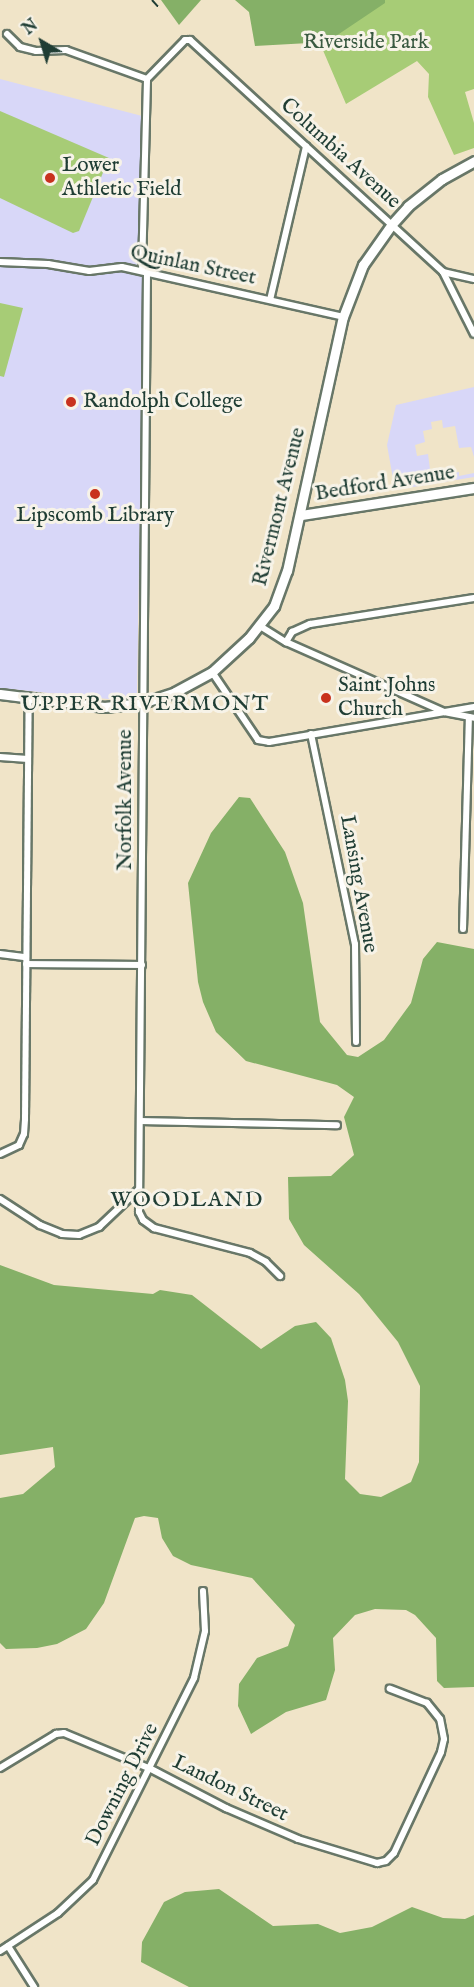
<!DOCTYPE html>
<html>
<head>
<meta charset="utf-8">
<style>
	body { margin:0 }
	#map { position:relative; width:474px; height:1987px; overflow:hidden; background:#f0e4c8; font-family:"IM FELL English",serif }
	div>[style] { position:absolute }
	.built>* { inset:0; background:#d8d7f8 }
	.green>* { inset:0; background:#a7cc76 }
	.forest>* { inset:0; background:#85b067 }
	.roads { filter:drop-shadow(2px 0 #687768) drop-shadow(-2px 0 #687768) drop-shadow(0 2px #687768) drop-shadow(0 -2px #687768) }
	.street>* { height:6px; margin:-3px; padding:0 3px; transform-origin:3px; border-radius:3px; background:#fff }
	.secondary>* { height:9px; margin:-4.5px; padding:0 4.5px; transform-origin:4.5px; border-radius:4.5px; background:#fff }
	.rail>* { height:2px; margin-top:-1px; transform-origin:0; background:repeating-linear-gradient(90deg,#1f3d34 0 9px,transparent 0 13.5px) }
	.dots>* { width:16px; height:16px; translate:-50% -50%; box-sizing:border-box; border:3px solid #f7f3e8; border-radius:50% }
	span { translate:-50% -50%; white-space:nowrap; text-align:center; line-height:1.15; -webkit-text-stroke:6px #f7f3e8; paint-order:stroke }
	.park-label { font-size:21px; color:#3a5a41 }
	.street-label { font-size:21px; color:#1f3d34 }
	.poi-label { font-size:21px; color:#1f3d34 }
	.left { translate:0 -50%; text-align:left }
	.neighbourhood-label { font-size:22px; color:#1f3d34; letter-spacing:1.5px }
	.north { position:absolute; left:12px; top:12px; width:60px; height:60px; -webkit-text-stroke:4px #f7f3e8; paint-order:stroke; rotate:322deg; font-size:16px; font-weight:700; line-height:24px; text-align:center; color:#1f3d34 }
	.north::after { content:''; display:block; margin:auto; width:21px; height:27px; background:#1f3d34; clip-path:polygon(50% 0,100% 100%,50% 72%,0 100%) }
</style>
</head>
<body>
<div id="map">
	<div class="built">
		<i style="clip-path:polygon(0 79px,146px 117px,137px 695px,108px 699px,0 688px)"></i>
		<i style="clip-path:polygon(474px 387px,474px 457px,471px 447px,459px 448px,455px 426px,443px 428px,442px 420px,431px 422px,432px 429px,423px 431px,425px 442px,415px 445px,417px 456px,428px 454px,431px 477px,459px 472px,459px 476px,474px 473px,474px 477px,395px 490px,387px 445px,396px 405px)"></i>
	</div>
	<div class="green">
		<i style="clip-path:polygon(259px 0,474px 0,474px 89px,465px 92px,474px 123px,474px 148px,454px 155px,428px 97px,429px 74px,417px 61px,346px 104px,322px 48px)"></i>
		<i style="clip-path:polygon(0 111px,109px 158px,79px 231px,73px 233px,0 198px)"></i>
		<i style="clip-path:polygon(0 303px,23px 308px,4px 377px,0 376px)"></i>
	</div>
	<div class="forest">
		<i style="clip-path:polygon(161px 0,201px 0,179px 25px)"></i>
		<i style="clip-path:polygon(235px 0,385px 0,385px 3px,327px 42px,255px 46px,249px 12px)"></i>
		<i style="clip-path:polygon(239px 797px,250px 798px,285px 852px,303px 903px,320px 1022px,347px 1055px,358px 1057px,384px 1040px,411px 1003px,423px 959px,437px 942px,474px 949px,474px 1687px,444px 1688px,437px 1681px,436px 1638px,415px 1615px,406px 1610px,375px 1609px,355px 1615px,333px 1638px,335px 1670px,326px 1700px,286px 1712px,251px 1734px,238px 1706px,239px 1684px,257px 1658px,288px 1646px,295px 1625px,252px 1578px,191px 1565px,173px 1556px,162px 1538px,158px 1518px,144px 1516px,135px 1518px,104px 1603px,86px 1629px,57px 1644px,37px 1648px,6px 1649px,0 1643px,0 1498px,23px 1494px,55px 1467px,53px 1447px,0 1455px,0 1265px,54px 1285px,153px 1294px,160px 1290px,192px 1295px,261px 1349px,295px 1326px,316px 1322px,331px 1338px,345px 1380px,348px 1401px,345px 1479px,360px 1494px,381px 1497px,411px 1482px,419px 1462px,420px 1386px,398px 1342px,359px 1294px,304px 1245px,289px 1219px,288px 1177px,331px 1176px,354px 1155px,344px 1117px,354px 1097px,337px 1085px,246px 1061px,216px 1032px,203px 1002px,198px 982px,188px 883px,211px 833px)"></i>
		<i style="clip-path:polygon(219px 1889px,273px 1926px,318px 1924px,340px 1933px,372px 1927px,412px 1907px,443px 1918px,465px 1919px,474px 1915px,474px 1987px,189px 1987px,141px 1962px,142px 1942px,164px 1902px,185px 1892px)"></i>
	</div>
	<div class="roads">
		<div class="street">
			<i style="left:7px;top:34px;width:18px;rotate:45deg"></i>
			<i style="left:20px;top:47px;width:16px;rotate:14deg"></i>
			<i style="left:36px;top:51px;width:30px;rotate:-2deg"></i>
			<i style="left:66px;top:50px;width:86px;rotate:19.7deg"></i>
			<i style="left:0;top:262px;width:48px;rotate:2.4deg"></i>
			<i style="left:48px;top:264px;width:42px;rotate:9.7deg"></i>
			<i style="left:89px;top:271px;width:33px;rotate:-7deg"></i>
			<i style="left:122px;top:267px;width:227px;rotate:12.7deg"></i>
			<i style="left:142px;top:271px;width:192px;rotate:-88.5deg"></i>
			<i style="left:147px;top:79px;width:54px;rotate:-45.7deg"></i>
			<i style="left:185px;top:40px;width:5px"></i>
			<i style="left:190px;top:40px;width:343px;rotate:42.5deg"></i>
			<i style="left:443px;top:272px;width:32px;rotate:13deg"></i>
			<i style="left:147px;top:272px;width:940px;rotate:90.49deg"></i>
			<i style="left:139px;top:1212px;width:9px;rotate:63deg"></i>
			<i style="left:143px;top:1220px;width:14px;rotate:36deg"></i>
			<i style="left:154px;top:1228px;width:99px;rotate:14.6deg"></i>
			<i style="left:250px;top:1253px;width:18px;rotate:29deg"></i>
			<i style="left:266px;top:1262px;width:20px;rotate:45deg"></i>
			<i style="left:443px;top:272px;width:69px;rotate:63.4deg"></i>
			<i style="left:270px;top:300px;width:158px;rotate:-76.8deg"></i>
			<i style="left:260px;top:626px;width:31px;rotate:32deg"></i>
			<i style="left:286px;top:642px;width:173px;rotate:23.9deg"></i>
			<i style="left:444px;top:712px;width:31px;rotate:11deg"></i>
			<i style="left:286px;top:642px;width:12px;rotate:-59deg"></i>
			<i style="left:292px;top:632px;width:20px;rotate:-24deg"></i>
			<i style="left:310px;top:624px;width:166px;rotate:-9deg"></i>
			<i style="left:212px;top:672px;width:82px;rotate:55.9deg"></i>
			<i style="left:258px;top:740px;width:11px;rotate:10deg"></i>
			<i style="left:269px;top:742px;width:208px;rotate:-9.7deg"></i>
			<i style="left:311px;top:734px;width:215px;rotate:78.2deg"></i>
			<i style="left:355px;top:944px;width:98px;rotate:89.4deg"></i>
			<i style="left:0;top:757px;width:28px;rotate:4deg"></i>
			<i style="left:463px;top:929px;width:212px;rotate:-88.4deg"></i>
			<i style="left:0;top:954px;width:26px;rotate:7deg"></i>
			<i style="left:26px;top:964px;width:116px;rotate:0.5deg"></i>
			<i style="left:140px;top:1121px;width:197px;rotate:1.2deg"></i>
			<i style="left:0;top:1154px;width:21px;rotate:-25deg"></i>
			<i style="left:19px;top:1145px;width:12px;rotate:-66deg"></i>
			<i style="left:24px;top:1134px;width:15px;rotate:-86deg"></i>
			<i style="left:25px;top:1119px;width:421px;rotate:-89.5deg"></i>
			<i style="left:0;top:1199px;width:48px;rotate:33deg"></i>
			<i style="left:40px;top:1225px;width:24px;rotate:22deg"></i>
			<i style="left:62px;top:1234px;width:17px;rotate:3deg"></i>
			<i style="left:79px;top:1235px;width:22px;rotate:-22deg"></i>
			<i style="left:99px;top:1227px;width:54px;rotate:-43.5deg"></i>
			<i style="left:0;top:1768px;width:66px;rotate:-31.3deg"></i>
			<i style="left:56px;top:1734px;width:8px;rotate:-7deg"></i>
			<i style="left:64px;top:1733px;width:94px;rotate:22.5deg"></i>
			<i style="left:151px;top:1769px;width:85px;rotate:27.5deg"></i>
			<i style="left:226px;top:1808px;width:78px;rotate:23.3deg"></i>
			<i style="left:298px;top:1839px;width:83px;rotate:16.9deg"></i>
			<i style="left:377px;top:1863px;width:9px;rotate:-13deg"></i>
			<i style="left:386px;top:1861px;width:11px;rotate:-45deg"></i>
			<i style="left:394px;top:1853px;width:111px;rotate:-65deg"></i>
			<i style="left:441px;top:1752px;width:13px;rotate:-77deg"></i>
			<i style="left:444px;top:1739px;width:20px;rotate:-101deg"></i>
			<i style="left:440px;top:1719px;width:21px;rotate:-129deg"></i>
			<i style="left:427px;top:1703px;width:40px;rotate:-159deg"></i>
			<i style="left:8px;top:1946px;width:49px;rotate:57.6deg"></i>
			<i style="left:0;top:1951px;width:69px;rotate:-33.2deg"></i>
			<i style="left:58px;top:1913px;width:48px;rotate:-43.3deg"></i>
			<i style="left:93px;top:1880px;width:226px;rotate:-63.4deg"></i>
			<i style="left:194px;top:1678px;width:48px;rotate:-76.8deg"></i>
			<i style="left:205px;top:1631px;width:40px;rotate:-92.9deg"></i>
		</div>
		<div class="secondary">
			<i style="left:301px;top:515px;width:175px;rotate:-8.9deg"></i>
			<i style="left:0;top:694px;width:105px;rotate:7.1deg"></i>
			<i style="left:104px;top:707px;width:38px;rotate:-6deg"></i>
			<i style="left:142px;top:703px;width:35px;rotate:-18deg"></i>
			<i style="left:175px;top:692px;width:42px;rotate:-28.4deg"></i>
			<i style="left:212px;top:672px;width:50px;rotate:-42.6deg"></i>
			<i style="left:249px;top:638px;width:41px;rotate:-52deg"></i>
			<i style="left:274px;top:606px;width:37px;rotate:-70deg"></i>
			<i style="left:287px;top:571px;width:260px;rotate:-77.6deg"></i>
			<i style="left:343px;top:317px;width:56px;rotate:-69deg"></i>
			<i style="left:363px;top:265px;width:50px;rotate:-54.7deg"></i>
			<i style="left:392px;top:224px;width:24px;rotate:-48deg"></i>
			<i style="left:408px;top:206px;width:43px;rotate:-38.5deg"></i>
			<i style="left:442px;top:179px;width:37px;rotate:-29deg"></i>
		</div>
	</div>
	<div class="rail">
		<i style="left:152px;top:0;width:13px;rotate:48deg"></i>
	</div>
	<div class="dots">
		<i style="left:50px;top:178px;background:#c8321e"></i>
		<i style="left:71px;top:402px;background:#c8321e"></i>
		<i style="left:95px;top:494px;background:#c8321e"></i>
		<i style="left:326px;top:698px;background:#c8321e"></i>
	</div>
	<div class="park-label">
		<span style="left:366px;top:43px">Riverside Park</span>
	</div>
	<div class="street-label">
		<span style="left:340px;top:154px;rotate:42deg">Columbia Avenue</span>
		<span style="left:193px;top:266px;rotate:12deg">Quinlan Street</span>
		<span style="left:385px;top:484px;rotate:-9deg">Bedford Avenue</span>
		<span style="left:280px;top:507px;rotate:-76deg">Rivermont Avenue</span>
		<span style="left:126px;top:800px;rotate:-90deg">Norfolk Avenue</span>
		<span style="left:358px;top:884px;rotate:80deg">Lansing Avenue</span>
		<span style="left:123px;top:1785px;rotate:-63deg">Downing Drive</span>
		<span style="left:230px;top:1789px;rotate:26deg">Landon Street</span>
	</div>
	<div class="poi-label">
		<span class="left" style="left:62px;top:178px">Lower<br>Athletic Field</span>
		<span class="left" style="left:83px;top:402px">Randolph College</span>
		<span style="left:95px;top:516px">Lipscomb Library</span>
		<span class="left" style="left:338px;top:698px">Saint Johns<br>Church</span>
	</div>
	<div class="neighbourhood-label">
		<span style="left:145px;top:705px">UPPER RIVERMONT</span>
		<span style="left:187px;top:1201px">WOODLAND</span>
	</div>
	<div class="north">N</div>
</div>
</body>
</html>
